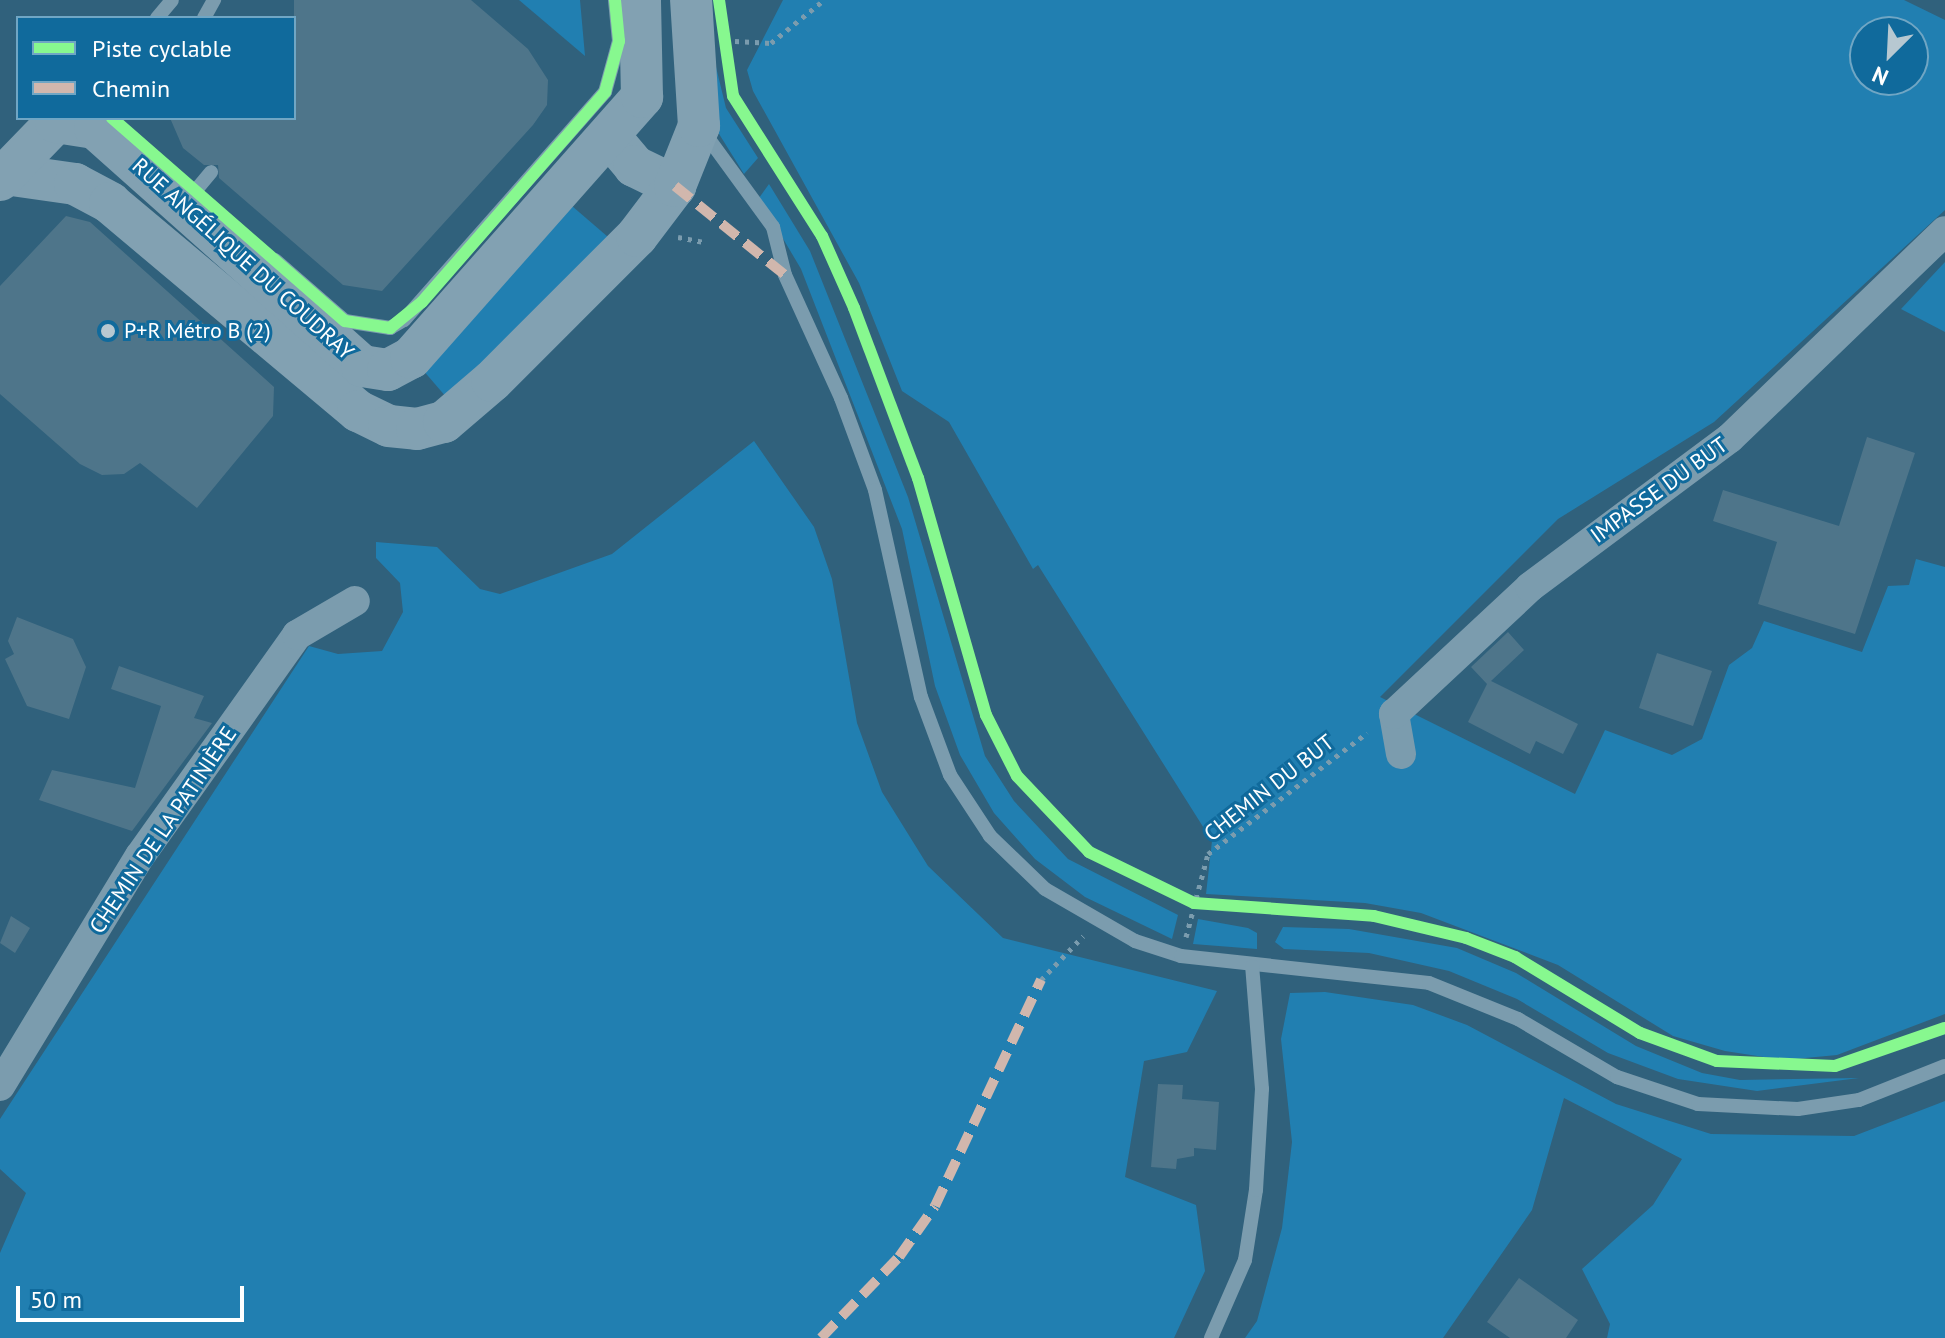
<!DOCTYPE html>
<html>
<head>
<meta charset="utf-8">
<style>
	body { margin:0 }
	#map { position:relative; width:1945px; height:1338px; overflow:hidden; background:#30617c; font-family:"PT Sans",sans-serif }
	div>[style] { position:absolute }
	.green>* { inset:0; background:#217fb1 }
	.building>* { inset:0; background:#4e758a }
	.path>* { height:5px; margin-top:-2.5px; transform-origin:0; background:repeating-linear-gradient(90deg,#7b9cae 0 4px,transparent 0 10px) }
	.lane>* { height:14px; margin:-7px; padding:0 7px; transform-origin:7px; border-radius:7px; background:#7b9cae }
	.street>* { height:30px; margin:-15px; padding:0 15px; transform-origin:15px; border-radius:15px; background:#7b9cae }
	.secondary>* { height:42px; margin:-21px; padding:0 21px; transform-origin:21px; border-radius:21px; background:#82a1b2 }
	.quiet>* { height:10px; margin-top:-5px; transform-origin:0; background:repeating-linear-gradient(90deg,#d1b7ad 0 20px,transparent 0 30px) }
	.cycleway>* { height:12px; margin:-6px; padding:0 6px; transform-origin:6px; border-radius:6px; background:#87f88f }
	.dots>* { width:22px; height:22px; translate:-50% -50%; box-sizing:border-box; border:4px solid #106a9c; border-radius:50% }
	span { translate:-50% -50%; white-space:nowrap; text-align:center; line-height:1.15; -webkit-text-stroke:6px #106a9c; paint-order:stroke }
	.street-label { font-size:22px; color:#fff }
	.poi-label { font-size:22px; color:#fff }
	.left { translate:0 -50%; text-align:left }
	.legend { position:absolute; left:16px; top:16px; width:280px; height:104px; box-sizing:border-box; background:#106a9c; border:2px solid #70a6c4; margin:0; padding:10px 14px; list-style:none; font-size:24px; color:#fff }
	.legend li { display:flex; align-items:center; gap:16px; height:40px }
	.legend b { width:40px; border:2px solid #70a6c4 }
	.north { position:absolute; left:1849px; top:16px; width:80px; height:80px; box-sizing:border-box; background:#106a9c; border:2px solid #70a6c4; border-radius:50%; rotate:204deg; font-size:22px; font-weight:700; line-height:32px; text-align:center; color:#fff }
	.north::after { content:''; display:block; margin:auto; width:28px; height:36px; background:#b7c8d1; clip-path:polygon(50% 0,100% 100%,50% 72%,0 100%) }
	.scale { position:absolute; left:16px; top:1286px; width:228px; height:36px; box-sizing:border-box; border:4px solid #fff; border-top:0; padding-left:10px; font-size:24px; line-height:28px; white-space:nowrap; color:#fff; -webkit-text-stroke:6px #106a9c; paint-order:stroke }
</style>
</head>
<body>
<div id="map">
	<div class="green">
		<i style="clip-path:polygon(519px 0,580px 0,585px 56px)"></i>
		<i style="clip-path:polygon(evenodd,783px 0,1904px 0,1945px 20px,1945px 210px,1714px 422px,1558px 519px,1380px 697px,1575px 794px,1605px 730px,1672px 755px,1702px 739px,1729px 665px,1752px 648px,1764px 621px,1862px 652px,1888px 586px,1909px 585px,1916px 559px,1945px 567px,1945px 1014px,1837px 1055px,1784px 1060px,1725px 1051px,1673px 1036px,1558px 965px,1421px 913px,1365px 903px,1206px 894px,1212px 841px,1038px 565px,1033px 569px,949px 422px,902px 391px,859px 283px,753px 91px,747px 70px,783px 0,1865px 32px,1913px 32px,1913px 80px,1865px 80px,1865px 32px)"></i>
		<i style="clip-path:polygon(716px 67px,726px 108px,758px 158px,744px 174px,711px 121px)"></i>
		<i style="clip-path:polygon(769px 184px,810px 251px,908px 497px,985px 756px,1014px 801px,1068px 859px,1178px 915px,1172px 939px,1085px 897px,1035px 859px,994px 813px,960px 755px,935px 686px,902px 529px,801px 269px,759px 198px)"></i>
		<i style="clip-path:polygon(565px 200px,615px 243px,447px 398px,422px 369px)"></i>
		<i style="clip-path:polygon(1945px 262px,1945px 332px,1901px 309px)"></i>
		<i style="clip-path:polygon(754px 441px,814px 527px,832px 579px,857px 723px,882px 792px,928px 866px,1003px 938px,1217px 991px,1187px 1052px,1144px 1061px,1125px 1177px,1196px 1205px,1205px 1271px,1174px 1338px,0 1338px,0 1253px,26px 1193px,0 1169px,0 1119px,309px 646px,338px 654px,382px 651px,403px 612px,400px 583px,376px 558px,376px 542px,437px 547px,480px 589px,500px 594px,612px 554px)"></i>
		<i style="clip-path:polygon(1198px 919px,1248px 928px,1257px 933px,1257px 949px,1193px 944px)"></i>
		<i style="clip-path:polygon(1283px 927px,1349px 929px,1457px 948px,1516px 973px,1636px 1046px,1702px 1073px,1740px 1080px,1859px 1078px,1757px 1091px,1678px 1079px,1608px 1053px,1517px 999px,1449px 971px,1369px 953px,1284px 949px,1275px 942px)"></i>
		<i style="clip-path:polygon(1325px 992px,1413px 1005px,1467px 1025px,1616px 1104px,1711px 1134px,1854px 1136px,1945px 1101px,1945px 1338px,1607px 1338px,1610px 1324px,1582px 1269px,1653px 1205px,1682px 1159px,1564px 1098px,1532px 1210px,1443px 1338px,1245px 1338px,1257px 1321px,1282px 1228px,1292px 1142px,1281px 1039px,1290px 993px)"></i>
	</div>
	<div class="building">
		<i style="clip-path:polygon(294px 0,471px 0,528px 49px,548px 80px,547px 105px,533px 125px,382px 291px,343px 285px,219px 178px,218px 165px,204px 165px,183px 148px,170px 118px,294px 118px)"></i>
		<i style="clip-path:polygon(66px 216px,90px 222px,274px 387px,273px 416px,197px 508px,140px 463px,124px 474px,102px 475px,80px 464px,0 394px,0 286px)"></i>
		<i style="clip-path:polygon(1867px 437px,1915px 453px,1855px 634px,1758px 604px,1777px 542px,1713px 521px,1723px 490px,1839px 526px)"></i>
		<i style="clip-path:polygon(17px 617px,73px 639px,86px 667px,69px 719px,27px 706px,5px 659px,14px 654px,8px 641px)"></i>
		<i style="clip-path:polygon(1508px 632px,1524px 650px,1491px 681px,1578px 724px,1563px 754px,1536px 741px,1530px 754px,1468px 722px,1487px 684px,1471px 667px)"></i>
		<i style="clip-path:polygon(1657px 653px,1712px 671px,1693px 726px,1639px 708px)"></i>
		<i style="clip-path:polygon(119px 666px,204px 696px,194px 718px,212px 723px,132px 831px,39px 800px,52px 770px,135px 788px,161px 706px,111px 689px)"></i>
		<i style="clip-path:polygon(11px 916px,30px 928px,15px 953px,0 943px)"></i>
		<i style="clip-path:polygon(1158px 1084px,1183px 1085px,1182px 1099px,1219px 1102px,1216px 1150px,1194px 1148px,1194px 1156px,1177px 1159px,1176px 1169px,1151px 1167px)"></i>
		<i style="clip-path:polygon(1519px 1278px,1578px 1320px,1566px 1338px,1510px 1338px,1487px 1322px)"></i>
	</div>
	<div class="path">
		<i style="left:735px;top:41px;width:36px;rotate:3deg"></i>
		<i style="left:771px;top:43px;width:68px;rotate:-39.1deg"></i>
		<i style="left:678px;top:237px;width:25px;rotate:11deg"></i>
		<i style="left:1186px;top:937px;width:86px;rotate:-75.2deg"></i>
		<i style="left:1208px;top:854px;width:200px;rotate:-37.3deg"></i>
		<i style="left:1041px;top:980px;width:61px;rotate:-46.3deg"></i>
	</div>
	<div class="lane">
		<i style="left:157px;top:18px;width:23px;rotate:-50deg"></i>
		<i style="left:204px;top:18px;width:21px;rotate:-61deg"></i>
		<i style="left:703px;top:131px;width:119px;rotate:53.9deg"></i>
		<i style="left:773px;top:227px;width:49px;rotate:76deg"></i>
		<i style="left:785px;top:275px;width:135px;rotate:65.5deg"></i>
		<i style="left:841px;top:398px;width:98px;rotate:69.7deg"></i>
		<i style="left:875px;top:490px;width:212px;rotate:77.5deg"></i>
		<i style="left:921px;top:697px;width:83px;rotate:69.6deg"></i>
		<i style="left:950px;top:775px;width:73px;rotate:56.7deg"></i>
		<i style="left:990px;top:836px;width:76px;rotate:43.9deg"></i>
		<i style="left:1045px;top:889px;width:104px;rotate:30deg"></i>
		<i style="left:1135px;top:941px;width:48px;rotate:18.1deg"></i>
		<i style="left:1181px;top:956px;width:249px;rotate:6.2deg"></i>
		<i style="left:1429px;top:983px;width:96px;rotate:22deg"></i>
		<i style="left:1518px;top:1019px;width:115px;rotate:30.4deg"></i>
		<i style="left:1617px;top:1077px;width:85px;rotate:18.4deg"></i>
		<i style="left:1698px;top:1104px;width:100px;rotate:2.9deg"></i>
		<i style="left:1798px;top:1109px;width:62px;rotate:-8.4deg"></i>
		<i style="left:1859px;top:1100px;width:92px;rotate:-21.6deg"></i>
		<i style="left:186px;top:202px;width:39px;rotate:-50deg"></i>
		<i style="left:275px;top:260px;width:93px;rotate:41.1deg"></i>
		<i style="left:345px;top:321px;width:46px;rotate:8.8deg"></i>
		<i style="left:390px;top:328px;width:16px;rotate:-30deg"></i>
		<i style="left:404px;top:320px;width:304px;rotate:-48.6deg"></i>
		<i style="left:605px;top:92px;width:53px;rotate:-74.6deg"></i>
		<i style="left:619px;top:41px;width:41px;rotate:-95.6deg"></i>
		<i style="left:1211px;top:1338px;width:85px;rotate:-66.4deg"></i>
		<i style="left:1245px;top:1260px;width:71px;rotate:-81.1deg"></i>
		<i style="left:1256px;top:1190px;width:101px;rotate:-86.6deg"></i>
		<i style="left:1262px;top:1089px;width:123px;rotate:-94.6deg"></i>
	</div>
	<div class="street">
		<i style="left:1401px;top:754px;width:41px;rotate:-99.9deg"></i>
		<i style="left:1394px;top:714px;width:186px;rotate:-43deg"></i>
		<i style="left:1530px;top:587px;width:249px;rotate:-36.7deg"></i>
		<i style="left:1730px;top:438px;width:298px;rotate:-43.9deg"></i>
		<i style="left:0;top:1086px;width:269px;rotate:-58.7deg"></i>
		<i style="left:140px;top:856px;width:271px;rotate:-54.6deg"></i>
		<i style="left:297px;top:635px;width:67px;rotate:-30.4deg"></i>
	</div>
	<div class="secondary">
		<i style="left:610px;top:137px;width:38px;rotate:50deg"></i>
		<i style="left:634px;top:166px;width:46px;rotate:26deg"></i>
		<i style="left:5px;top:174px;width:71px;rotate:8.1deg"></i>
		<i style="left:75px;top:184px;width:40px;rotate:28deg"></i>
		<i style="left:110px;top:203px;width:324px;rotate:40deg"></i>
		<i style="left:358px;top:411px;width:34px;rotate:26deg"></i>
		<i style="left:389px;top:426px;width:28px;rotate:6deg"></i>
		<i style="left:417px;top:429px;width:28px;rotate:-15deg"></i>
		<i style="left:444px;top:422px;width:63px;rotate:-40.5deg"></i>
		<i style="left:492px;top:381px;width:205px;rotate:-45deg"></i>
		<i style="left:637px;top:236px;width:63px;rotate:-52.8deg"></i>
		<i style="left:675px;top:186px;width:65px;rotate:-68.2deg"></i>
		<i style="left:699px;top:126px;width:126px;rotate:-93.6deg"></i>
		<i style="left:0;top:180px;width:81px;rotate:-46deg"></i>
		<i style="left:56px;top:122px;width:39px;rotate:9deg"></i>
		<i style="left:95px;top:128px;width:358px;rotate:41.7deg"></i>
		<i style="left:362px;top:366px;width:26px;rotate:9deg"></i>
		<i style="left:388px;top:370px;width:26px;rotate:-28deg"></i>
		<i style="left:411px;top:358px;width:349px;rotate:-48.5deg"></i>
		<i style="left:642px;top:97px;width:97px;rotate:-91.2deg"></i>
	</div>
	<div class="quiet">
		<i style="left:675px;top:186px;width:141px;rotate:39deg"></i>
		<i style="left:821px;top:1338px;width:112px;rotate:-46.1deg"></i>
		<i style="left:899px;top:1257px;width:62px;rotate:-54.8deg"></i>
		<i style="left:935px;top:1206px;width:250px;rotate:-64.9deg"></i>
	</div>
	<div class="cycleway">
		<i style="left:719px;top:0;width:97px;rotate:81.7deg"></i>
		<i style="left:733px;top:96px;width:166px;rotate:57.6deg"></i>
		<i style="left:822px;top:236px;width:79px;rotate:66deg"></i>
		<i style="left:854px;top:308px;width:182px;rotate:69.4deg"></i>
		<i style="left:918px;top:478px;width:247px;rotate:74deg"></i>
		<i style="left:986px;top:715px;width:68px;rotate:63.1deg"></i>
		<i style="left:1017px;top:776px;width:105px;rotate:46.5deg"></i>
		<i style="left:1089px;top:852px;width:117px;rotate:25.9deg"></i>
		<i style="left:1194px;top:903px;width:180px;rotate:4.1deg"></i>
		<i style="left:1374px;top:916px;width:95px;rotate:13.4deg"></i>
		<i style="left:1466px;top:938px;width:53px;rotate:21.2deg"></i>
		<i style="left:1515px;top:957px;width:146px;rotate:31.3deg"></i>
		<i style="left:1640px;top:1033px;width:82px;rotate:20deg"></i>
		<i style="left:1717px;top:1061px;width:118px;rotate:2.4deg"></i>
		<i style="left:1835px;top:1066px;width:116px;rotate:-19.1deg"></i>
		<i style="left:112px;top:118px;width:309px;rotate:41.1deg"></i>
		<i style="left:345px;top:321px;width:46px;rotate:8.8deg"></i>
		<i style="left:390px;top:328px;width:41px;rotate:-39.1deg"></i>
		<i style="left:422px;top:302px;width:279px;rotate:-48.9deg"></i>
		<i style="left:605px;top:92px;width:53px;rotate:-74.6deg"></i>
		<i style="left:619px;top:41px;width:41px;rotate:-95.6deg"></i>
	</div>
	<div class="dots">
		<i style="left:108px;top:331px;background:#b7c8d1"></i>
	</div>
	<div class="street-label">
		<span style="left:243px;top:259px;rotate:42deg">RUE ANGÉLIQUE DU COUDRAY</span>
		<span style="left:1659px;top:490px;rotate:-36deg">IMPASSE DU BUT</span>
		<span style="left:1269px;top:788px;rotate:-38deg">CHEMIN DU BUT</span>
		<span style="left:163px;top:830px;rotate:-56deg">CHEMIN DE LA PATINIÈRE</span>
	</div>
	<div class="poi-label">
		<span class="left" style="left:124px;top:331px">P+R Métro B (2)</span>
	</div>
	<ul class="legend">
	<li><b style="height:10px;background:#87f88f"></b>Piste cyclable</li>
	<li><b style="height:10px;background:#d1b7ad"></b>Chemin</li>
	</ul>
	<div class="north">N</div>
	<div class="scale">50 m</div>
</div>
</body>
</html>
